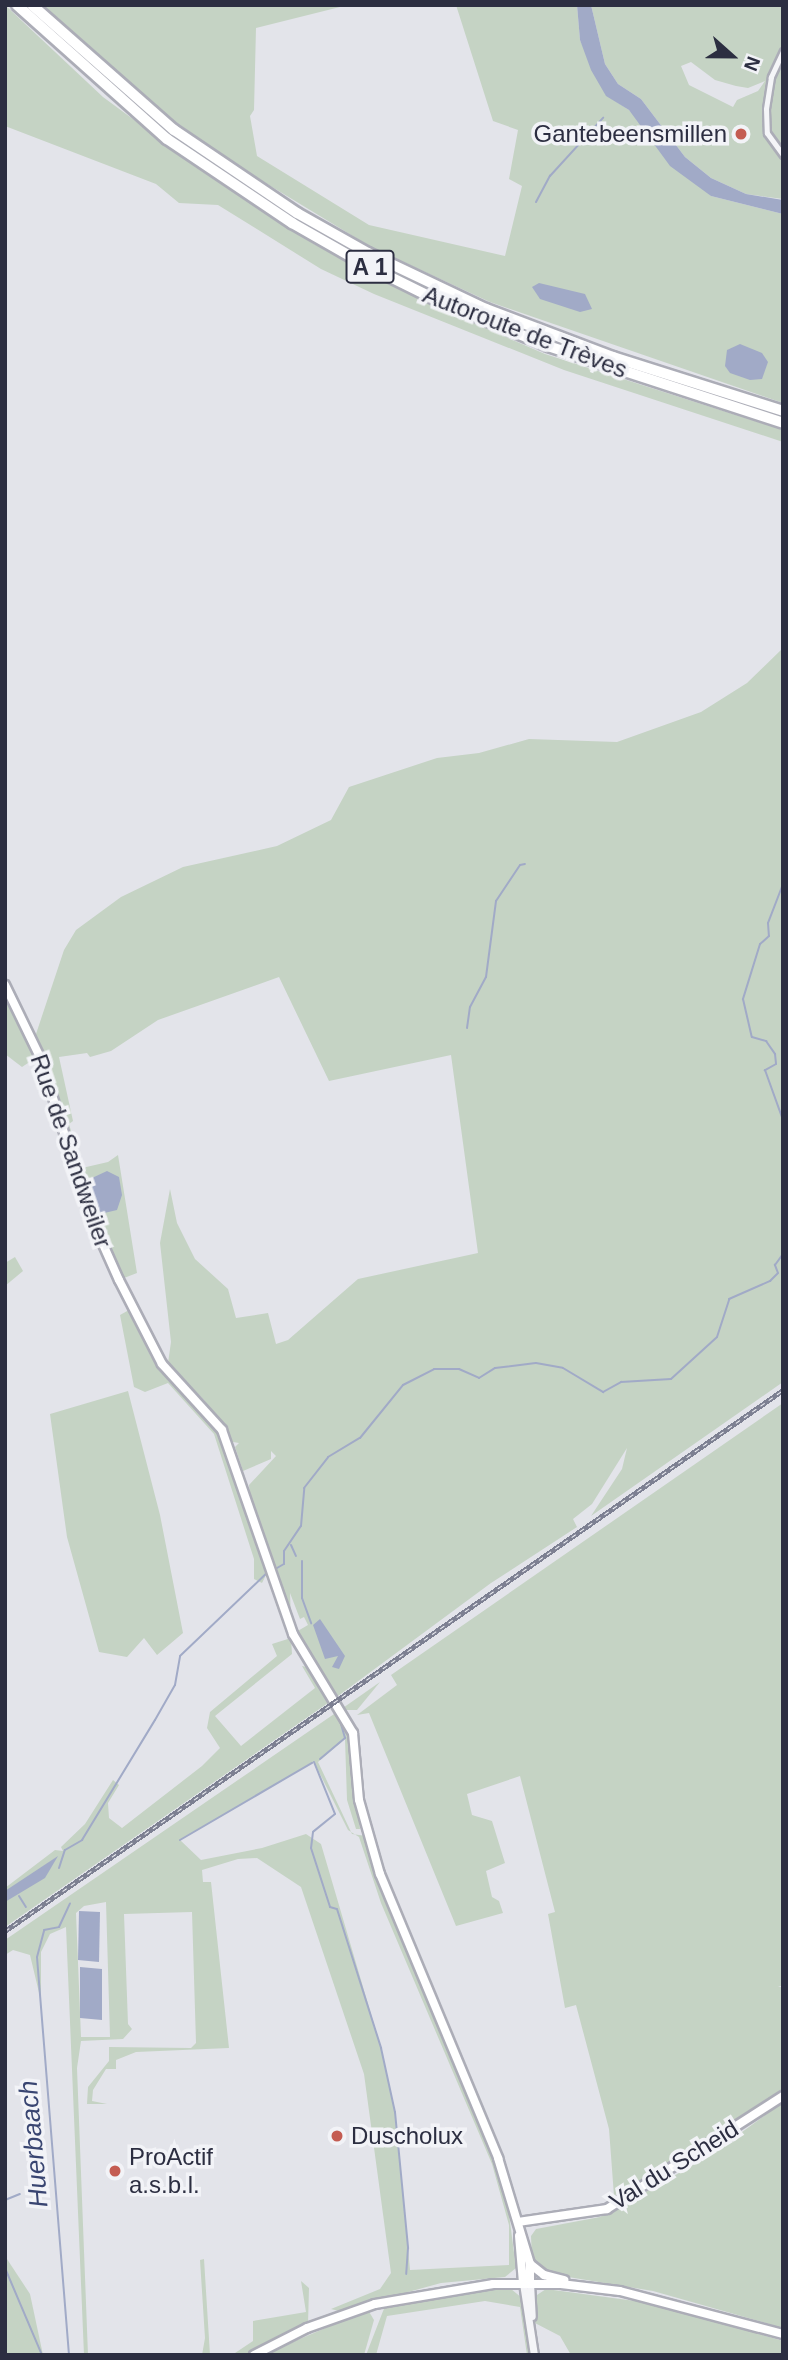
<!DOCTYPE html>
<html>
<head>
<meta charset="utf-8">
<style>
	body { margin:0 }
	#map { position:relative; width:788px; height:2360px; overflow:hidden; background:#e3e4ea; font-family:Helvetica,sans-serif }
	div>[style] { position:absolute }
	.green>* { inset:0; background:#c5d3c4 }
	.water>* { inset:0; background:#a1aac7 }
	.stream>* { height:2px; margin:-1px; padding:0 1px; transform-origin:1px; border-radius:1px; background:#a1aac7 }
	.roads { filter:drop-shadow(2px 0 #acadb7) drop-shadow(-2px 0 #acadb7) drop-shadow(0 2px #acadb7) drop-shadow(0 -2px #acadb7) }
	.minor>* { height:5px; margin:-2.5px; padding:0 2.5px; transform-origin:2.5px; border-radius:2.5px; background:#f5f5f8 }
	.tertiary>* { height:7px; margin:-3.5px; padding:0 3.5px; transform-origin:3.5px; border-radius:3.5px; background:#f5f5f8 }
	.secondary>* { height:8px; margin:-4px; padding:0 4px; transform-origin:4px; border-radius:4px; background:#fff }
	.motorway>* { height:10px; margin:-5px; padding:0 5px; transform-origin:5px; border-radius:5px; background:#fff }
	.rail>* { height:4.5px; margin-top:-2.25px; transform-origin:0; background:repeating-linear-gradient(90deg,#f2f3f7 0 5px,#7d8092 0 10px); box-sizing:border-box; border-block:2px solid #7d8092 }
	.dots>* { width:19px; height:19px; translate:-50% -50%; box-sizing:border-box; border:4px solid #f2f3f7; border-radius:50% }
	span { translate:-50% -50%; white-space:nowrap; text-align:center; line-height:1.15; -webkit-text-stroke:7px #f2f3f7; paint-order:stroke }
	.shield-label span { padding:2px 5px; background:#f2f3f7; border:2px solid; border-radius:5px; -webkit-text-stroke-width:0 }
	.shield-label { font-size:23px; color:#2c2e41; font-weight:700 }
	.poi-label { font-size:24px; color:#2c2e41 }
	.right { translate:-100% -50%; text-align:right }
	.left { translate:0 -50%; text-align:left }
	.street-label { font-size:24px; color:#2c2e41 }
	.water-label { font-size:26px; color:#394571; font-style:italic }
	.frame { position:absolute; inset:0; border:7px solid #2c2e41; pointer-events:none }
	.north { position:absolute; left:697px; top:21px; width:70px; height:70px; -webkit-text-stroke:5px #f2f3f7; paint-order:stroke; rotate:111deg; font-size:19px; font-weight:700; line-height:28px; text-align:center; color:#2c2e41 }
	.north::after { content:''; display:block; margin:auto; width:24px; height:32px; background:#2c2e41; clip-path:polygon(50% 0,100% 100%,50% 72%,0 100%) }
</style>
</head>
<body>
<div id="map">
	<div class="green">
		<i style="clip-path:polygon(5px 5px,103px 97px,221px 184px,314px 244px,434px 306px,545px 354px,783px 430px,783px 442px,564px 370px,374px 294px,321px 269px,218px 205px,179px 203px,156px 184px,5px 126px)"></i>
		<i style="clip-path:polygon(43px 5px,348px 5px,256px 28px,254px 110px,250px 116px,257px 156px,369px 225px,505px 256px,522px 186px,509px 179px,518px 130px,493px 121px,456px 5px,577px 5px,580px 40px,606px 95px,629px 110px,711px 196px,783px 214px,783px 403px,490px 302px,371px 247px,234px 164px,169px 117px)"></i>
		<i style="clip-path:polygon(evenodd,591px 5px,783px 5px,783px 199px,746px 194px,711px 178px,685px 157px,641px 99px,618px 84px,605px 64px,591px 5px,691px 62px,715px 80px,736px 86px,748px 88px,765px 81px,758px 91px,737px 100px,733px 107px,689px 85px,681px 66px,691px 62px)"></i>
		<i style="clip-path:polygon(evenodd,783px 648px,783px 1382px,591px 1516px,622px 1469px,627px 1448px,592px 1504px,573px 1519px,577px 1527px,491px 1583px,338px 1696px,296px 1632px,308px 1625px,304px 1617px,300px 1619px,290px 1593px,291px 1619px,250px 1495px,249px 1485px,276px 1456px,271px 1451px,271px 1459px,243px 1471px,235px 1447px,239px 1443px,233px 1442px,204px 1400px,162px 1358px,92px 1214px,52px 1075px,35px 1037px,64px 950px,76px 930px,121px 897px,183px 867px,277px 846px,331px 820px,349px 787px,437px 758px,479px 753px,529px 739px,617px 742px,701px 712px,747px 683px,783px 648px,279px 977px,329px 1081px,451px 1055px,478px 1253px,358px 1279px,288px 1340px,276px 1344px,268px 1313px,236px 1318px,228px 1289px,195px 1259px,177px 1223px,170px 1189px,160px 1243px,171px 1342px,168px 1363px,124px 1278px,137px 1273px,118px 1155px,108px 1162px,82px 1168px,69px 1124px,73px 1121px,59px 1057px,87px 1053px,90px 1057px,111px 1051px,158px 1020px,279px 977px)"></i>
		<i style="clip-path:polygon(5px 996px,37px 1057px,22px 1067px,5px 1054px)"></i>
		<i style="clip-path:polygon(15px 1257px,23px 1271px,5px 1286px,5px 1263px)"></i>
		<i style="clip-path:polygon(129px 1310px,151px 1357px,192px 1398px,228px 1450px,267px 1573px,262px 1583px,254px 1579px,254px 1559px,214px 1434px,168px 1383px,145px 1392px,134px 1387px,120px 1315px)"></i>
		<i style="clip-path:polygon(128px 1391px,160px 1515px,183px 1633px,157px 1655px,144px 1638px,127px 1657px,99px 1652px,67px 1537px,50px 1414px)"></i>
		<i style="clip-path:polygon(783px 1403px,783px 1986px,778px 1986px,783px 1988px,783px 2092px,614px 2196px,609px 2129px,576px 2005px,565px 2008px,548px 1914px,555px 1912px,520px 1776px,467px 1794px,472px 1815px,492px 1821px,505px 1863px,486px 1871px,492px 1897px,499px 1901px,503px 1913px,456px 1926px,369px 1713px,357px 1715px,397px 1685px,391px 1675px)"></i>
		<i style="clip-path:polygon(291px 1638px,292px 1654px,215px 1716px,241px 1746px,315px 1688px,302px 1666px,307px 1667px,328px 1703px,5px 1927px,5px 1888px,55px 1850px,63px 1851px,61px 1847px,85px 1824px,113px 1780px,119px 1785px,108px 1803px,109px 1818px,122px 1828px,202px 1766px,220px 1748px,207px 1728px,210px 1712px,277px 1656px,272px 1644px)"></i>
		<i style="clip-path:polygon(380px 1682px,357px 1710px,340px 1710px)"></i>
		<i style="clip-path:polygon(evenodd,337px 1712px,351px 1737px,360px 1829px,356px 1829px,347px 1800px,345px 1739px,318px 1762px,352px 1834px,366px 1836px,396px 1927px,506px 2191px,516px 2268px,505px 2277px,441px 2283px,339px 2311px,331px 2309px,380px 2289px,391px 2273px,364px 2074px,301px 1887px,257px 1858px,238px 1859px,202px 1870px,203px 1882px,211px 1882px,229px 2048px,136px 2052px,116px 2060px,116px 2069px,106px 2069px,93px 2090px,92px 2101px,107px 2104px,87px 2104px,88px 2087px,109px 2061px,109px 2047px,191px 2048px,196px 2043px,192px 1912px,124px 1914px,128px 2024px,132px 2029px,123px 2039px,81px 2041px,77px 2068px,88px 2355px,84px 2355px,66px 1927px,50px 1934px,41px 1952px,41px 2001px,30px 1955px,13px 1950px,5px 1955px,5px 1940px,337px 1712px,314px 1762px,348px 1830px,359px 1837px,381px 1903px,492px 2164px,509px 2225px,509px 2265px,410px 2270px,395px 2112px,381px 2048px,321px 1844px,306px 1834px,262px 1848px,201px 1860px,180px 1840px,314px 1762px,337px 1712px,106px 1902px,110px 2037px,81px 2037px,76px 1913px,84px 1906px,106px 1902px)"></i>
		<i style="clip-path:polygon(783px 2102px,783px 2328px,653px 2291px,550px 2274px,532px 2260px,531px 2236px,536px 2229px,600px 2217px,625px 2204px,712px 2154px)"></i>
		<i style="clip-path:polygon(5px 2256px,30px 2294px,43px 2355px,5px 2355px)"></i>
		<i style="clip-path:polygon(204px 2259px,210px 2355px,202px 2355px,205px 2338px,200px 2260px)"></i>
		<i style="clip-path:polygon(301px 2281px,309px 2288px,308px 2324px,247px 2355px,232px 2355px,253px 2341px,253px 2321px,306px 2312px)"></i>
		<i style="clip-path:polygon(511px 2289px,522px 2298px,533px 2355px,527px 2355px,520px 2307px,485px 2301px,387px 2316px,376px 2355px,366px 2355px,385px 2306px,469px 2291px)"></i>
		<i style="clip-path:polygon(546px 2289px,650px 2303px,710px 2319px,783px 2341px,783px 2355px,571px 2355px,560px 2336px,533px 2322px,534px 2297px)"></i>
		<i style="clip-path:polygon(368px 2310px,374px 2320px,364px 2355px,262px 2355px)"></i>
	</div>
	<div class="water">
		<i style="clip-path:polygon(577px 5px,591px 5px,605px 64px,618px 84px,641px 99px,685px 157px,711px 178px,746px 194px,783px 200px,783px 214px,711px 196px,670px 166px,629px 110px,606px 96px,591px 70px,580px 40px)"></i>
		<i style="clip-path:polygon(539px 283px,585px 294px,592px 309px,580px 312px,540px 299px,532px 287px)"></i>
		<i style="clip-path:polygon(740px 344px,762px 353px,768px 362px,762px 379px,750px 380px,730px 373px,725px 366px,727px 350px)"></i>
		<i style="clip-path:polygon(107px 1171px,119px 1177px,122px 1195px,117px 1210px,100px 1214px,90px 1187px,92px 1178px)"></i>
		<i style="clip-path:polygon(320px 1619px,345px 1656px,339px 1669px,332px 1667px,338px 1656px,325px 1659px,313px 1625px)"></i>
		<i style="clip-path:polygon(58px 1856px,45px 1878px,5px 1902px,5px 1891px)"></i>
		<i style="clip-path:polygon(79px 1911px,100px 1912px,99px 1962px,78px 1960px)"></i>
		<i style="clip-path:polygon(80px 1967px,102px 1969px,102px 2020px,80px 2018px)"></i>
	</div>
	<div class="stream">
		<i style="left:536px;top:202px;width:30px;rotate:-62deg"></i>
		<i style="left:550px;top:176px;width:79px;rotate:-47.6deg"></i>
		<i style="left:783px;top:884px;width:42px;rotate:111deg"></i>
		<i style="left:768px;top:923px;width:13px;rotate:86deg"></i>
		<i style="left:769px;top:936px;width:12px;rotate:138deg"></i>
		<i style="left:760px;top:944px;width:58px;rotate:107.2deg"></i>
		<i style="left:743px;top:999px;width:39px;rotate:77deg"></i>
		<i style="left:752px;top:1037px;width:15px;rotate:16deg"></i>
		<i style="left:766px;top:1041px;width:16px;rotate:55deg"></i>
		<i style="left:775px;top:1054px;width:10px;rotate:84deg"></i>
		<i style="left:776px;top:1064px;width:13px;rotate:151deg"></i>
		<i style="left:765px;top:1070px;width:53px;rotate:70.2deg"></i>
		<i style="left:467px;top:1028px;width:21px;rotate:-82deg"></i>
		<i style="left:470px;top:1007px;width:34px;rotate:-62deg"></i>
		<i style="left:486px;top:977px;width:77px;rotate:-82.5deg"></i>
		<i style="left:496px;top:901px;width:43px;rotate:-56.3deg"></i>
		<i style="left:520px;top:865px;width:5px;rotate:-11deg"></i>
		<i style="left:291px;top:1545px;width:12px;rotate:66deg"></i>
		<i style="left:302px;top:1561px;width:37px;rotate:90deg"></i>
		<i style="left:302px;top:1598px;width:27px;rotate:70deg"></i>
		<i style="left:277px;top:1568px;width:8px;rotate:-30deg"></i>
		<i style="left:284px;top:1564px;width:13px;rotate:-90deg"></i>
		<i style="left:284px;top:1551px;width:30px;rotate:-56deg"></i>
		<i style="left:301px;top:1526px;width:38px;rotate:-85deg"></i>
		<i style="left:304px;top:1488px;width:39px;rotate:-52deg"></i>
		<i style="left:328px;top:1457px;width:37px;rotate:-31deg"></i>
		<i style="left:360px;top:1438px;width:68px;rotate:-50.9deg"></i>
		<i style="left:403px;top:1385px;width:35px;rotate:-27deg"></i>
		<i style="left:434px;top:1369px;width:25px"></i>
		<i style="left:459px;top:1369px;width:22px;rotate:24deg"></i>
		<i style="left:479px;top:1378px;width:19px;rotate:-32deg"></i>
		<i style="left:495px;top:1368px;width:41px;rotate:-7deg"></i>
		<i style="left:536px;top:1363px;width:27px;rotate:10deg"></i>
		<i style="left:563px;top:1368px;width:47px;rotate:31deg"></i>
		<i style="left:603px;top:1392px;width:21px;rotate:-29deg"></i>
		<i style="left:621px;top:1382px;width:50px;rotate:-3.4deg"></i>
		<i style="left:671px;top:1379px;width:62px;rotate:-42.4deg"></i>
		<i style="left:717px;top:1337px;width:40px;rotate:-72deg"></i>
		<i style="left:729px;top:1299px;width:45px;rotate:-23.7deg"></i>
		<i style="left:770px;top:1281px;width:11px;rotate:-45deg"></i>
		<i style="left:778px;top:1273px;width:9px;rotate:-111deg"></i>
		<i style="left:775px;top:1265px;width:14px;rotate:-54deg"></i>
		<i style="left:320px;top:1759px;width:33px;rotate:-40deg"></i>
		<i style="left:345px;top:1738px;width:19px;rotate:-106deg"></i>
		<i style="left:314px;top:1762px;width:56px;rotate:68deg"></i>
		<i style="left:335px;top:1814px;width:28px;rotate:141deg"></i>
		<i style="left:313px;top:1832px;width:16px;rotate:97deg"></i>
		<i style="left:311px;top:1848px;width:62px;rotate:72.1deg"></i>
		<i style="left:330px;top:1907px;width:7px;rotate:16deg"></i>
		<i style="left:337px;top:1909px;width:146px;rotate:72.4deg"></i>
		<i style="left:381px;top:2048px;width:66px;rotate:77.7deg"></i>
		<i style="left:395px;top:2112px;width:137px;rotate:84.5deg"></i>
		<i style="left:408px;top:2248px;width:26px;rotate:94deg"></i>
		<i style="left:180px;top:1840px;width:153px;rotate:-30.3deg"></i>
		<i style="left:59px;top:1868px;width:19px;rotate:-72deg"></i>
		<i style="left:65px;top:1850px;width:20px;rotate:-30deg"></i>
		<i style="left:82px;top:1840px;width:140px;rotate:-58.7deg"></i>
		<i style="left:155px;top:1720px;width:40px;rotate:-60.3deg"></i>
		<i style="left:175px;top:1685px;width:29px;rotate:-80deg"></i>
		<i style="left:180px;top:1656px;width:120px;rotate:-43.7deg"></i>
		<i style="left:19px;top:1896px;width:13px;rotate:58deg"></i>
		<i style="left:5px;top:2200px;width:16px;rotate:-22deg"></i>
		<i style="left:5px;top:2268px;width:95px;rotate:67deg"></i>
		<i style="left:69px;top:2355px;width:399px;rotate:-94.6deg"></i>
		<i style="left:37px;top:1957px;width:28px;rotate:-75deg"></i>
		<i style="left:44px;top:1930px;width:15px;rotate:-11deg"></i>
		<i style="left:59px;top:1927px;width:26px;rotate:-65deg"></i>
	</div>
	<div class="roads">
		<div class="minor">
			<i style="left:783px;top:51px;width:29px;rotate:115deg"></i>
			<i style="left:771px;top:77px;width:32px;rotate:99deg"></i>
			<i style="left:766px;top:109px;width:24px;rotate:88deg"></i>
			<i style="left:767px;top:133px;width:27px;rotate:54deg"></i>
		</div>
		<div class="tertiary">
			<i style="left:523px;top:2283px;width:73px;rotate:81.3deg"></i>
			<i style="left:530px;top:2283px;width:33px;rotate:87deg"></i>
		</div>
		<div class="secondary">
			<i style="left:5px;top:985px;width:80px;rotate:64.1deg"></i>
			<i style="left:40px;top:1057px;width:166px;rotate:72.4deg"></i>
			<i style="left:90px;top:1215px;width:71px;rotate:66deg"></i>
			<i style="left:119px;top:1280px;width:94px;rotate:62.9deg"></i>
			<i style="left:162px;top:1364px;width:89px;rotate:47.7deg"></i>
			<i style="left:222px;top:1430px;width:216px;rotate:70.8deg"></i>
			<i style="left:293px;top:1634px;width:116px;rotate:58.8deg"></i>
			<i style="left:353px;top:1733px;width:67px;rotate:84.9deg"></i>
			<i style="left:359px;top:1800px;width:77px;rotate:74.2deg"></i>
			<i style="left:380px;top:1874px;width:308px;rotate:67.4deg"></i>
			<i style="left:498px;top:2158px;width:111px;rotate:73.2deg"></i>
			<i style="left:530px;top:2264px;width:19px;rotate:90deg"></i>
			<i style="left:518px;top:2222px;width:90px;rotate:-8.3deg"></i>
			<i style="left:607px;top:2209px;width:209px;rotate:-32.7deg"></i>
			<i style="left:519px;top:2236px;width:47px;rotate:85.1deg"></i>
			<i style="left:530px;top:2264px;width:18px;rotate:38deg"></i>
			<i style="left:544px;top:2275px;width:21px;rotate:14deg"></i>
			<i style="left:254px;top:2355px;width:59px;rotate:-27deg"></i>
			<i style="left:307px;top:2328px;width:72px;rotate:-19.4deg"></i>
			<i style="left:375px;top:2304px;width:120px;rotate:-9.6deg"></i>
			<i style="left:493px;top:2284px;width:68px"></i>
			<i style="left:561px;top:2284px;width:59px;rotate:6.8deg"></i>
			<i style="left:620px;top:2291px;width:169px;rotate:14.8deg"></i>
		</div>
		<div class="motorway">
			<i style="left:17px;top:5px;width:201px;rotate:41.8deg"></i>
			<i style="left:167px;top:139px;width:151px;rotate:33.9deg"></i>
			<i style="left:292px;top:223px;width:81px;rotate:29.7deg"></i>
			<i style="left:362px;top:263px;width:84px;rotate:26.3deg"></i>
			<i style="left:437px;top:300px;width:120px;rotate:22.5deg"></i>
			<i style="left:548px;top:346px;width:247px;rotate:18.1deg"></i>
			<i style="left:32px;top:5px;width:189px;rotate:41.4deg"></i>
			<i style="left:174px;top:130px;width:148px;rotate:34deg"></i>
			<i style="left:297px;top:213px;width:81px;rotate:29.4deg"></i>
			<i style="left:368px;top:253px;width:131px;rotate:25.4deg"></i>
			<i style="left:486px;top:309px;width:136px;rotate:20.7deg"></i>
			<i style="left:613px;top:357px;width:178px;rotate:17.6deg"></i>
		</div>
	</div>
	<div class="rail">
		<i style="left:5px;top:1931px;width:948px;rotate:-34.81deg"></i>
	</div>
	<div class="dots">
		<i style="left:741px;top:134px;background:#c45c52"></i>
		<i style="left:337px;top:2136px;background:#c45c52"></i>
		<i style="left:115px;top:2171px;background:#c45c52"></i>
	</div>
	<div class="shield-label">
		<span style="left:370px;top:267px">A 1</span>
	</div>
	<div class="poi-label">
		<span class="right" style="left:727px;top:134px">Gantebeensmillen</span>
		<span class="left" style="left:351px;top:2136px">Duscholux</span>
		<span class="left" style="left:129px;top:2171px">ProActif<br>a.s.b.l.</span>
	</div>
	<div class="street-label">
		<span style="left:525px;top:332px;rotate:21deg">Autoroute de Trèves</span>
		<span style="left:71px;top:1151px;rotate:71deg">Rue de Sandweiler</span>
		<span style="left:674px;top:2165px;rotate:-32deg">Val du Scheid</span>
	</div>
	<div class="water-label">
		<span style="left:34px;top:2144px;rotate:-95deg">Huerbaach</span>
	</div>
	<div class="frame"></div>
	<div class="north">N</div>
</div>
</body>
</html>
